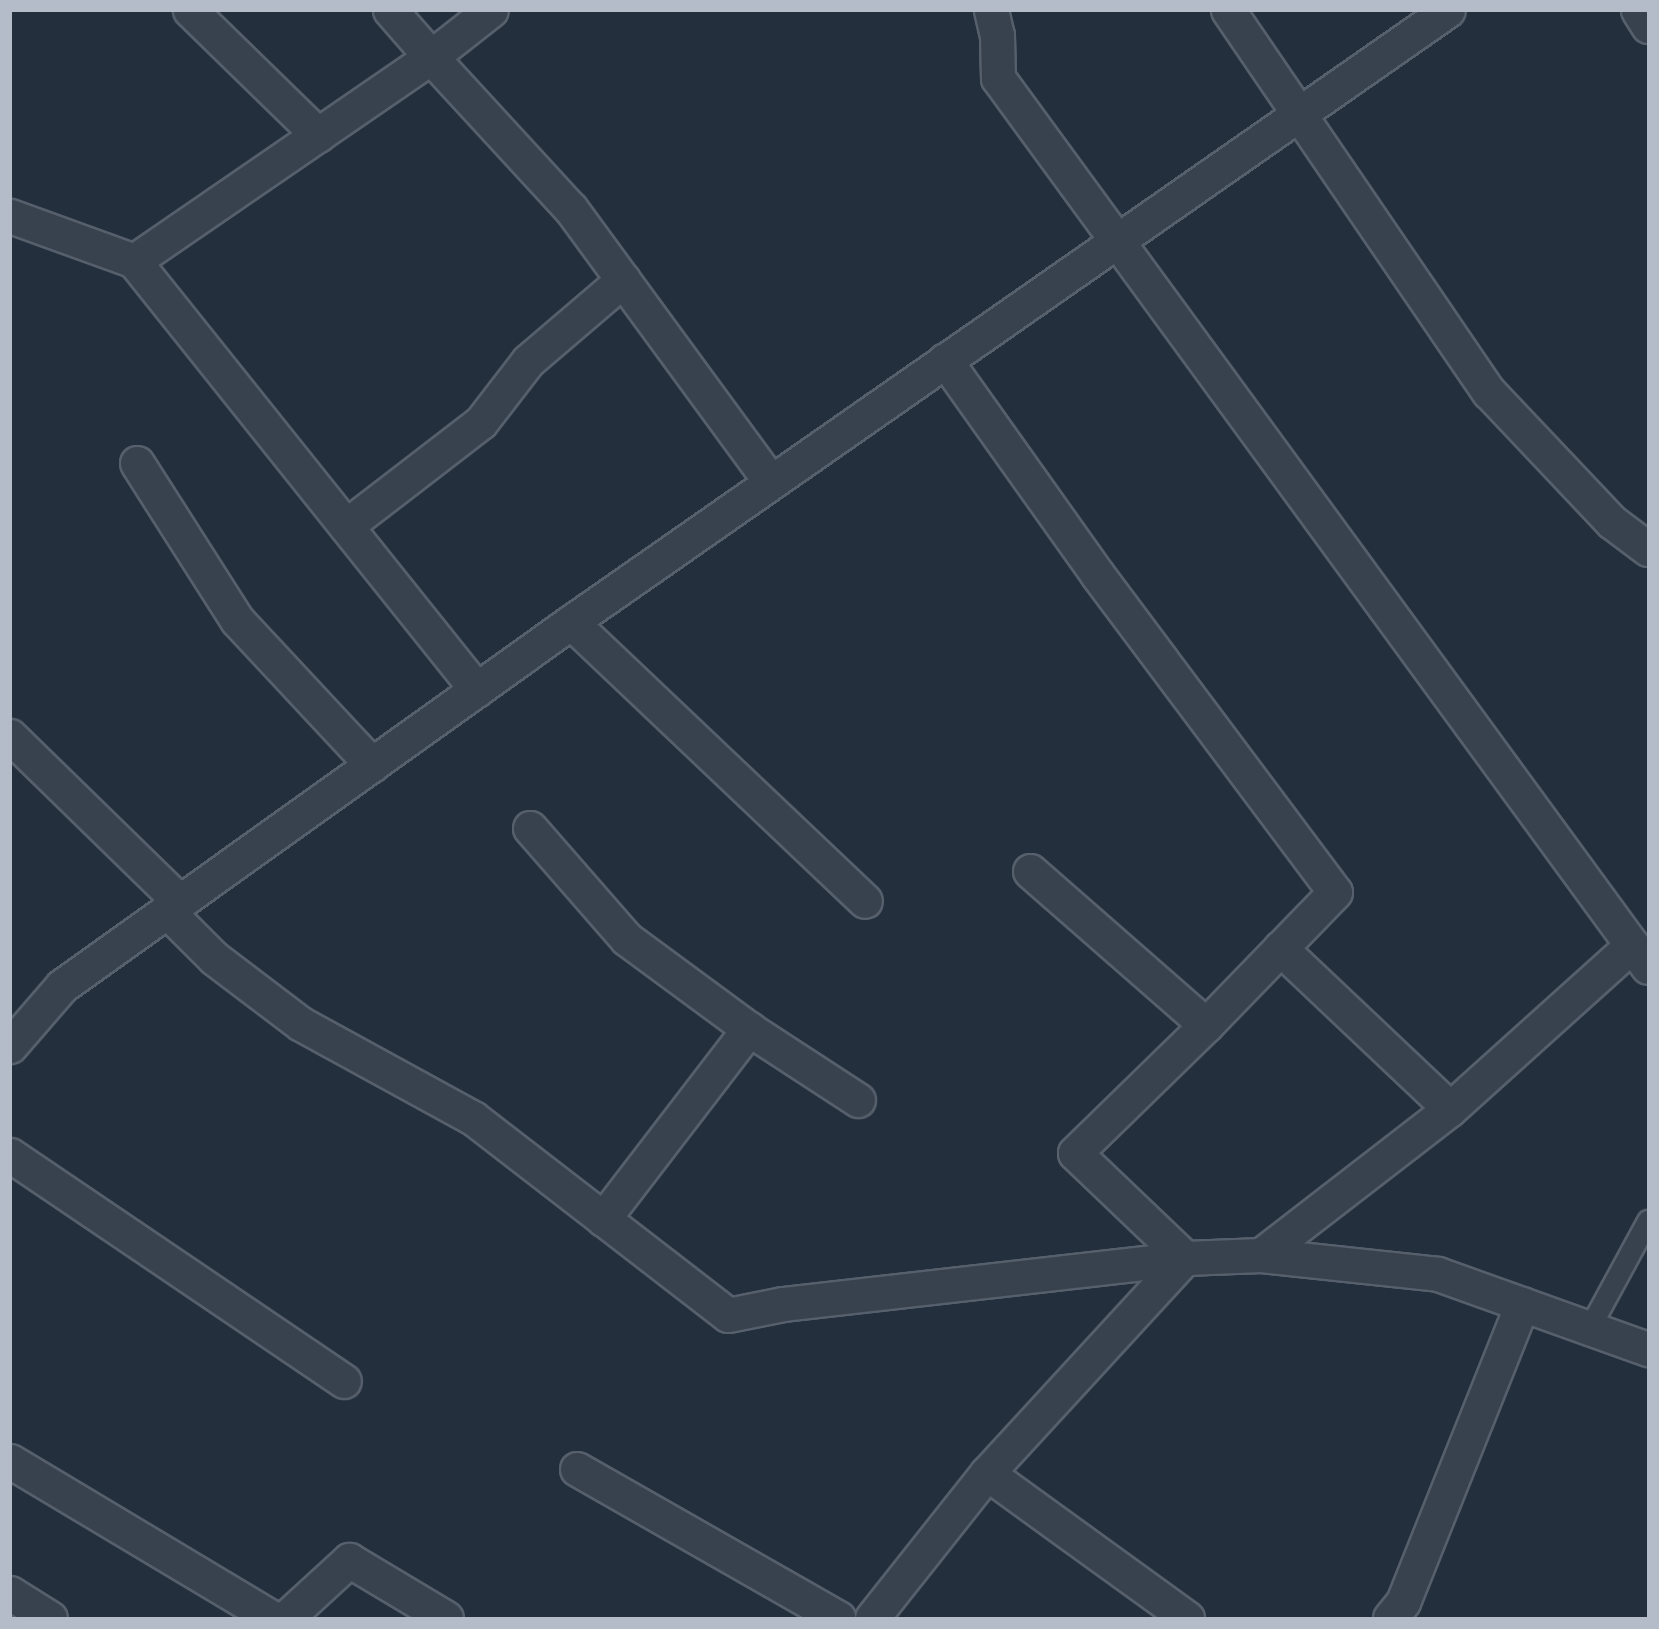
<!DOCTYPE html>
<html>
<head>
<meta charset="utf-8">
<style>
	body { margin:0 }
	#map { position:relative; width:1659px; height:1629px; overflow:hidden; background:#242f3e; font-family:"IBM Plex Sans",sans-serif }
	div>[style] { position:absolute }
	.roads { filter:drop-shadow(2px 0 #565f6c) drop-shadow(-2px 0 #565f6c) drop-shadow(0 2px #565f6c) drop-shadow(0 -2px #565f6c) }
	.service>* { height:20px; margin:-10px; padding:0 10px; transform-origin:10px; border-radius:10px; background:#38414e }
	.minor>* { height:33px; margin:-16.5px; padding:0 16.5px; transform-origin:16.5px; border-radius:16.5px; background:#38414e }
	.tertiary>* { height:33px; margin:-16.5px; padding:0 16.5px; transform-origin:16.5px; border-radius:16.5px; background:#38414e }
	span { translate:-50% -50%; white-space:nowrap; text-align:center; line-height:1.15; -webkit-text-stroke:5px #1d2633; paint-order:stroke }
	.frame { position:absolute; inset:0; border:12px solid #b4bcc9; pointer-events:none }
</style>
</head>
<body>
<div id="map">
	<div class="roads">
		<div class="service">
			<i style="left:1590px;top:1328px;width:122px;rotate:-61.5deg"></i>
		</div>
		<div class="minor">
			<i style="left:190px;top:10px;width:179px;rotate:44.3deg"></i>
			<i style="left:991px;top:10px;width:26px;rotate:77deg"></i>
			<i style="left:997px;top:35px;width:43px;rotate:88.7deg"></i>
			<i style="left:998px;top:78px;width:1101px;rotate:53.83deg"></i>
			<i style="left:1228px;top:10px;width:463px;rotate:55.7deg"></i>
			<i style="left:1489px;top:392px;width:179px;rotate:46.6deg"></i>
			<i style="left:1612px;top:522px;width:45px;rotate:36.9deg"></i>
			<i style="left:1638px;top:10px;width:19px;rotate:58deg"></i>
			<i style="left:10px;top:216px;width:132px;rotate:19.9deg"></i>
			<i style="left:134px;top:261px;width:360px;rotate:-34.5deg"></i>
			<i style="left:431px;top:57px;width:207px;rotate:47.4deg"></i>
			<i style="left:571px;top:209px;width:338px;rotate:53.8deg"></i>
			<i style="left:134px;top:261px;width:549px;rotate:51.36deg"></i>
			<i style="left:945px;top:360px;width:262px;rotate:54.6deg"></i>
			<i style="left:1097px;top:574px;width:397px;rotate:53.2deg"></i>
			<i style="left:1335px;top:892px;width:185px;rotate:134.1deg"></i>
			<i style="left:137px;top:463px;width:186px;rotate:57.5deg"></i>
			<i style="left:237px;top:620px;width:198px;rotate:47deg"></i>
			<i style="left:346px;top:526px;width:170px;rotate:-37.6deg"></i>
			<i style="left:481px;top:422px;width:77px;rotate:-52.4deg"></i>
			<i style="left:528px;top:361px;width:125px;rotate:-40.5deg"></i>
			<i style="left:571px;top:622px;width:405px;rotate:43.5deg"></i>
			<i style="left:10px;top:736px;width:238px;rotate:44.3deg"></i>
			<i style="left:530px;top:828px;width:147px;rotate:48.9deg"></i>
			<i style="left:627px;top:939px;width:152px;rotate:36.4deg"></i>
			<i style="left:749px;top:1029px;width:130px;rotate:33.1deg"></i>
			<i style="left:1030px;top:871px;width:234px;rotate:41.2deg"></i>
			<i style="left:1206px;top:1025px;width:183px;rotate:135.7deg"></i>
			<i style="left:1075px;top:1153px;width:152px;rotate:43.7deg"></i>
			<i style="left:167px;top:911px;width:66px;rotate:45deg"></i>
			<i style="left:214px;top:958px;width:109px;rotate:37.2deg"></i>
			<i style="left:301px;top:1024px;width:196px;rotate:28.7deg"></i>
			<i style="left:473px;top:1118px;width:322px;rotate:37.7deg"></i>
			<i style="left:728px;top:1315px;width:56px;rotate:-11.3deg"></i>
			<i style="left:783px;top:1304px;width:405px;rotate:-6.5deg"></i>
			<i style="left:1280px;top:948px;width:234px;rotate:43.4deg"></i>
			<i style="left:10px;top:1046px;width:79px;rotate:-49.1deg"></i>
			<i style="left:62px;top:986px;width:626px;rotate:-35.57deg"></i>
			<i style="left:571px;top:622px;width:1069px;rotate:-34.91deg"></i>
			<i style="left:10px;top:1155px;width:403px;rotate:34.1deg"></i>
			<i style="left:603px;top:1219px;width:240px;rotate:-52.5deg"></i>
			<i style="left:1261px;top:1255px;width:239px;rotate:-37.7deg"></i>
			<i style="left:1450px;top:1109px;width:245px;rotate:-42deg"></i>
			<i style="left:10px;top:1461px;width:305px;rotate:30.9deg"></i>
			<i style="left:577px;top:1469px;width:301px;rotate:29.7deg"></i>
			<i style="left:10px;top:1593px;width:47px;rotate:32deg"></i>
			<i style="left:286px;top:1618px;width:86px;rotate:-42.6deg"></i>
			<i style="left:349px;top:1560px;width:113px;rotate:30.9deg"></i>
			<i style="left:872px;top:1618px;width:185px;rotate:-51.6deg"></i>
			<i style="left:1187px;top:1618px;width:247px;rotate:-144.1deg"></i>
			<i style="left:987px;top:1473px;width:292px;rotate:-47.4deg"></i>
			<i style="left:1185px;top:1258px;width:76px;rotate:-2.3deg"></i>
			<i style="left:1261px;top:1255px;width:178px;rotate:6.1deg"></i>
			<i style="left:1438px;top:1274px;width:223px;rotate:19.7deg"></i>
			<i style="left:1390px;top:1618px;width:21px;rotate:-51deg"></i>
			<i style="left:1403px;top:1602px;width:321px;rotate:-68.2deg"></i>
		</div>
		<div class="tertiary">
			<i style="left:390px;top:10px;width:62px;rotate:48.9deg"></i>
			<i style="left:431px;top:57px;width:76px;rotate:-38.1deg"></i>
		</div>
	</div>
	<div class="frame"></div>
</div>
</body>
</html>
